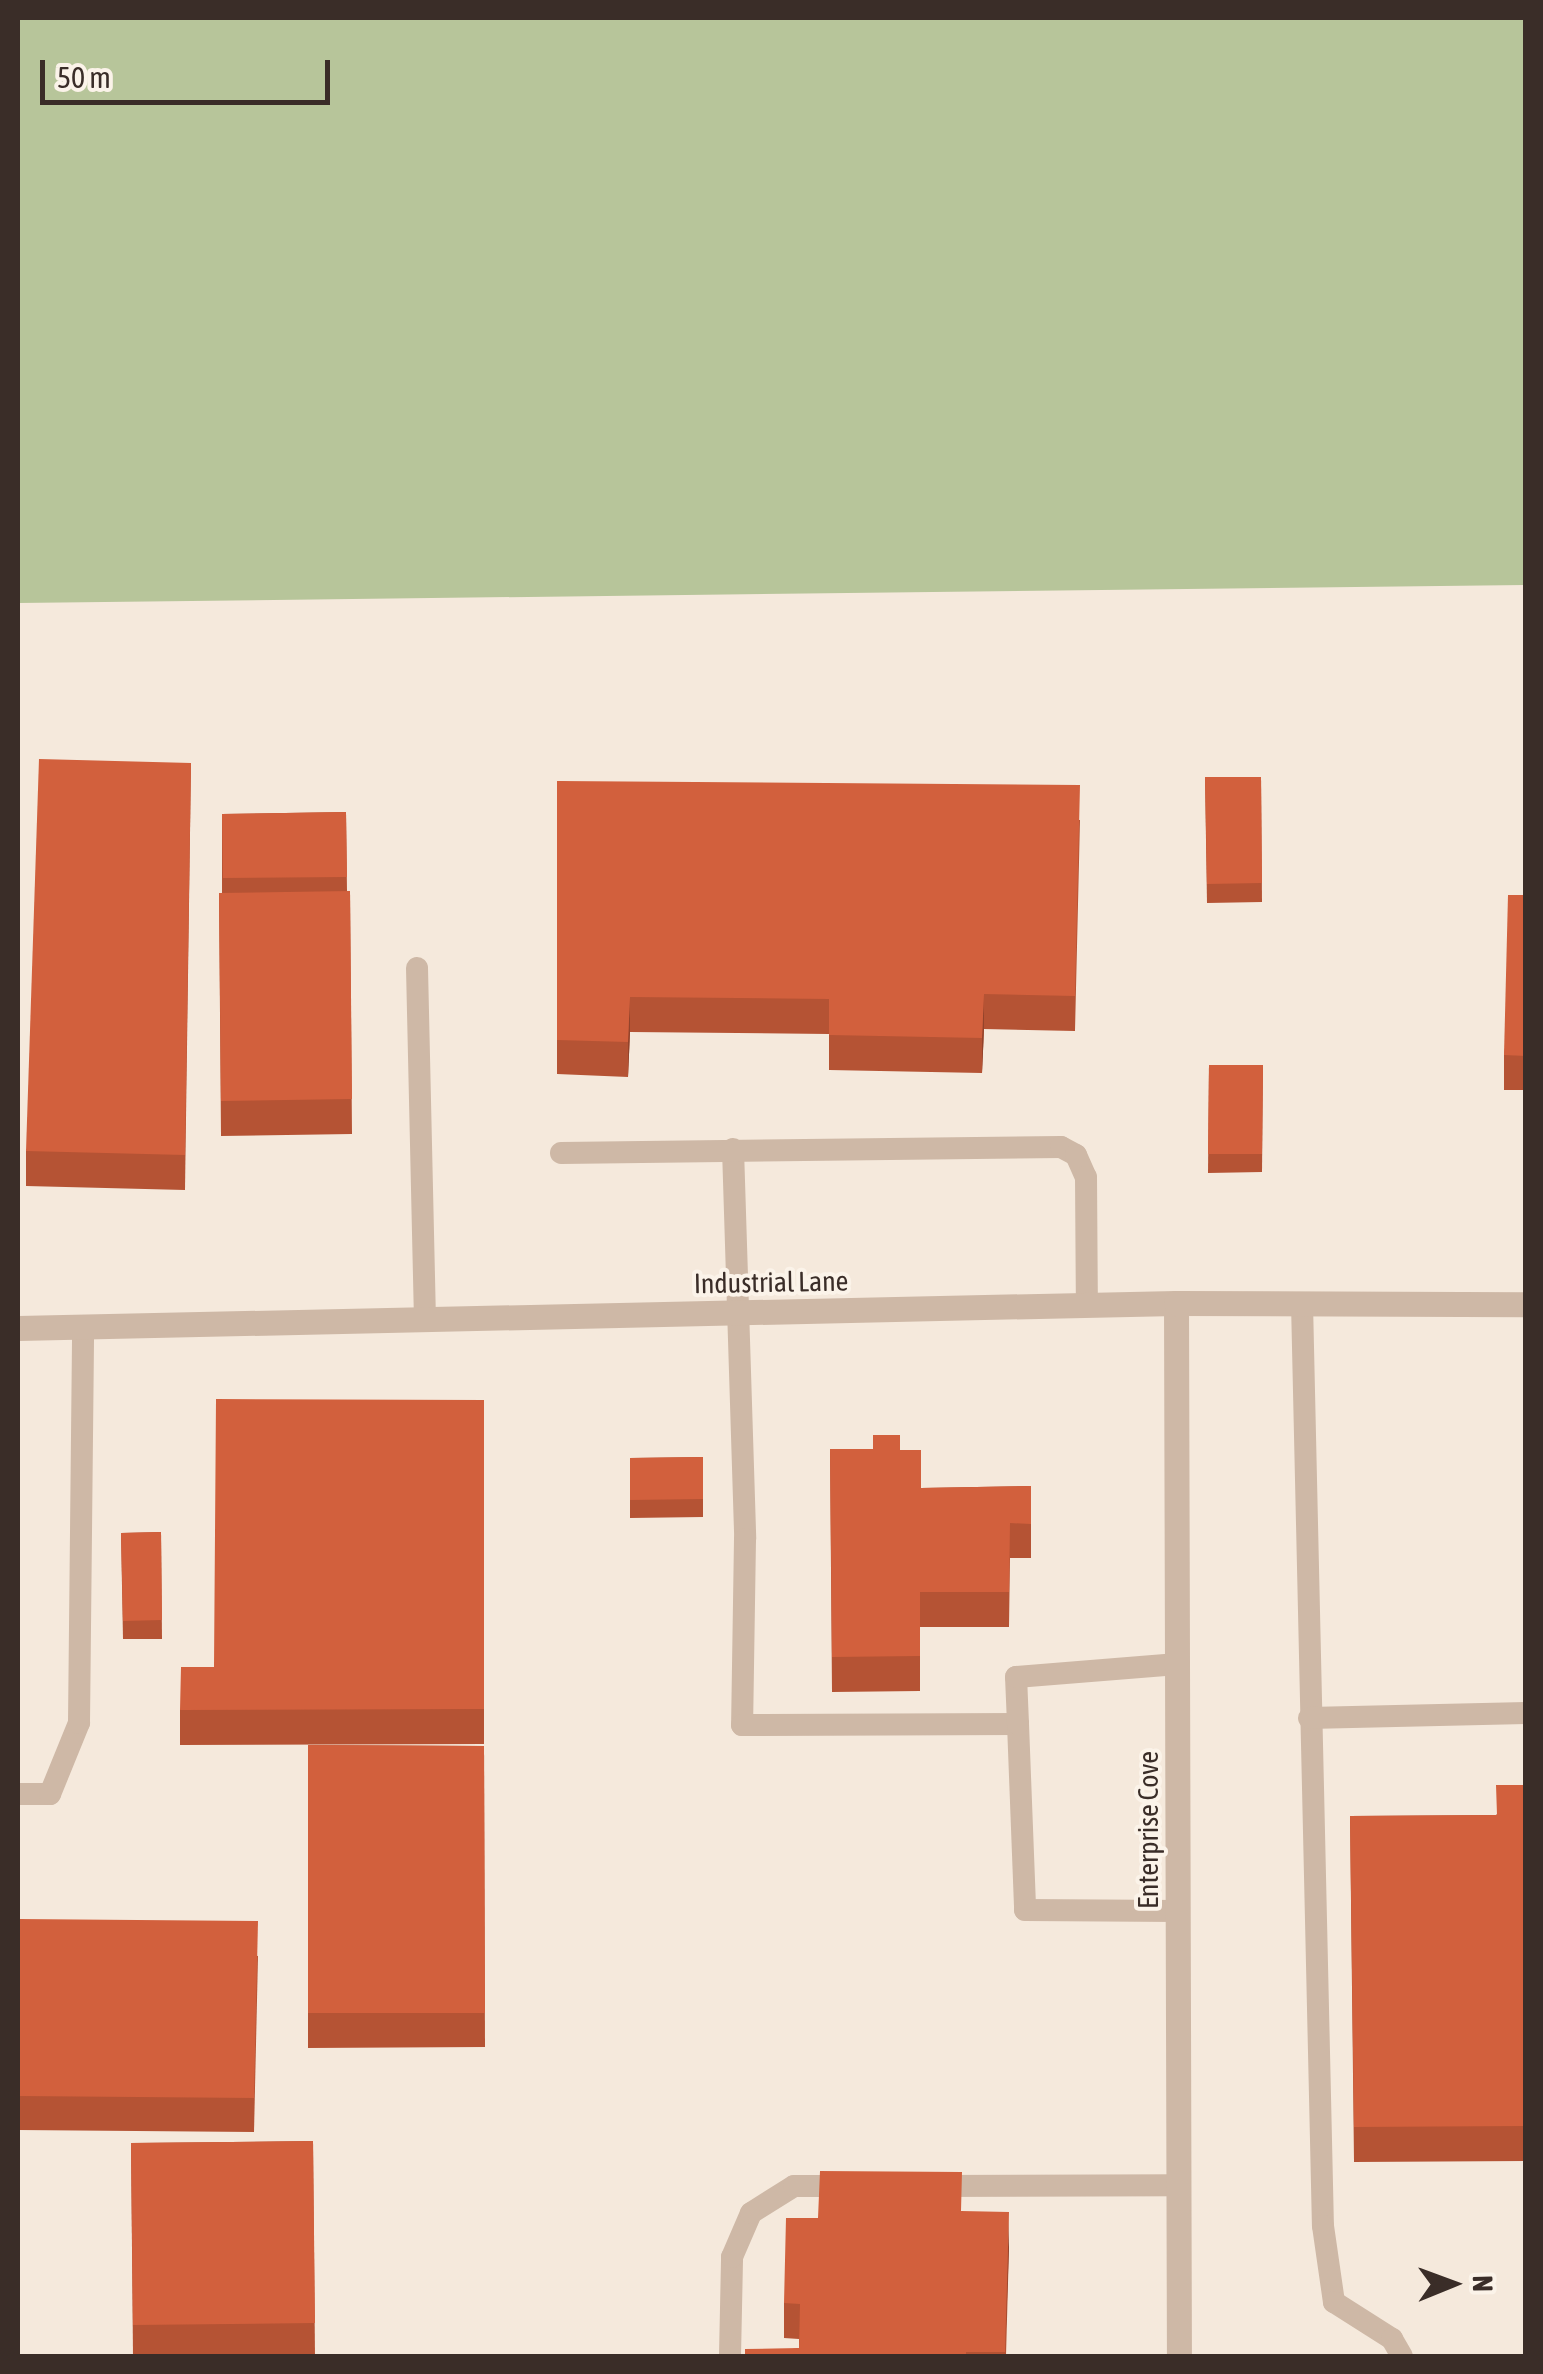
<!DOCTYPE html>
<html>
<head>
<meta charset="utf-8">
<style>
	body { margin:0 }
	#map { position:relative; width:1543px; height:2374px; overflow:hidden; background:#f5e9dc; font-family:"Asap Condensed",sans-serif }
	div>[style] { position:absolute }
	.green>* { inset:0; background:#b7c59a }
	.service>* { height:22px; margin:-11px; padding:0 11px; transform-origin:11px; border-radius:11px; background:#ceb8a6 }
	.minor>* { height:25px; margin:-12.5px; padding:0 12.5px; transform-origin:12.5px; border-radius:12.5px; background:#ceb8a6 }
	.wall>* { inset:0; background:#b55334 }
	.shaded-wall>* { inset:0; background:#93432b }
	.building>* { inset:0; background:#d2603d }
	span { translate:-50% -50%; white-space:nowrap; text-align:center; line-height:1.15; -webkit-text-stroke:8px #fbf3e9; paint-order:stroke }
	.street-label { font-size:28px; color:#3a2d28 }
	.frame { position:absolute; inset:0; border:20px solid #3a2d28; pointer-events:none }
	.north { position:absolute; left:1403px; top:2234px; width:100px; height:100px; -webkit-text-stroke:8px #fbf3e9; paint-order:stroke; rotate:89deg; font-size:28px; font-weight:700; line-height:40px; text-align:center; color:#3a2d28 }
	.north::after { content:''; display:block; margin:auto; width:35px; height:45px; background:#3a2d28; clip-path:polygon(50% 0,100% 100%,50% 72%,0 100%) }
	.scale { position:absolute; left:40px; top:60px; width:290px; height:45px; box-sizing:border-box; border:5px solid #3a2d28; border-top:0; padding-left:12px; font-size:30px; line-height:35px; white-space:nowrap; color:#3a2d28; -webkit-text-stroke:8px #fbf3e9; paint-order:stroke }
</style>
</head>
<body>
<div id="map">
	<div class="green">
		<i style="clip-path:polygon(18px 18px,1525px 18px,1525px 585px,18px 603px)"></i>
	</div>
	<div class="service">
		<i style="left:417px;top:968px;width:351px;rotate:88.7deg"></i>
		<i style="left:733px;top:1149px;width:390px;rotate:88.2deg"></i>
		<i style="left:745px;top:1539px;width:186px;rotate:90.9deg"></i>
		<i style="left:742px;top:1725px;width:276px;rotate:-0.2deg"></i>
		<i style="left:1018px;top:1724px;width:186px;rotate:87.8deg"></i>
		<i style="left:1025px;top:1910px;width:153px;rotate:0.4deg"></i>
		<i style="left:561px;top:1153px;width:500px;rotate:-0.69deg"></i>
		<i style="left:1061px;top:1147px;width:17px;rotate:28deg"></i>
		<i style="left:1076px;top:1155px;width:24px;rotate:66deg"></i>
		<i style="left:1086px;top:1177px;width:129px;rotate:89.6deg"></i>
		<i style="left:1302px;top:1303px;width:923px;rotate:88.7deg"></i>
		<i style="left:1323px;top:2226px;width:77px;rotate:81.8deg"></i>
		<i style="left:1334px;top:2302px;width:69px;rotate:32.5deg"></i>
		<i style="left:1392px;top:2339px;width:20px;rotate:60deg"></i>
		<i style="left:1309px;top:1718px;width:217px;rotate:-1.3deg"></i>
		<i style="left:1018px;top:1724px;width:47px;rotate:-92.4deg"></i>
		<i style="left:1016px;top:1677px;width:162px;rotate:-4.6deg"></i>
		<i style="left:18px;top:1794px;width:32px"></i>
		<i style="left:50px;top:1794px;width:77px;rotate:-67.8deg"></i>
		<i style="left:79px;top:1723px;width:396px;rotate:-89.4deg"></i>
		<i style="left:932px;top:2186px;width:247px;rotate:-0.2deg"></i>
		<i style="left:730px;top:2356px;width:99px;rotate:-88.8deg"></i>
		<i style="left:732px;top:2257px;width:48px;rotate:-66.6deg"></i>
		<i style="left:751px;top:2213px;width:51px;rotate:-32.1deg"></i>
		<i style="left:794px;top:2186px;width:56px"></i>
	</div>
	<div class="minor">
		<i style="left:1176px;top:1303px;width:1053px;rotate:89.84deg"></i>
		<i style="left:18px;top:1328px;width:1158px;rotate:-1.24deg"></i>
		<i style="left:1176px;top:1303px;width:350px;rotate:0.2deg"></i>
	</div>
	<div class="wall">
		<i style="clip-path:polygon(191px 763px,185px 1190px,26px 1186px,26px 1151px)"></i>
		<i style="clip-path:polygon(1205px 777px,1261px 777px,1262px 902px,1207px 903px)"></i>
		<i style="clip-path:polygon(557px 781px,1080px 820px,1075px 1031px,984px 1029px,982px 1073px,829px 1070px,829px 1034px,630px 1032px,628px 1077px,557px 1074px)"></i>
		<i style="clip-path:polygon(346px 812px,347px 891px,350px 891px,352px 1134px,221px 1136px,219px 893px,222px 893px,222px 814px)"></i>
		<i style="clip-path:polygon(1526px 895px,1526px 1090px,1504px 1090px,1504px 1055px)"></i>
		<i style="clip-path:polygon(1209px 1065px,1263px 1065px,1262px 1172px,1208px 1173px)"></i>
		<i style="clip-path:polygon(484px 1400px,484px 1744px,180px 1745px,180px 1710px)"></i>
		<i style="clip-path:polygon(830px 1449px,900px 1450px,921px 1488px,1031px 1486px,1031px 1558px,1010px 1558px,1009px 1627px,920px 1627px,920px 1691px,832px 1692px)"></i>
		<i style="clip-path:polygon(703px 1457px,703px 1517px,630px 1518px,630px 1458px)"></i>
		<i style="clip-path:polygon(161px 1532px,162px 1639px,123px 1639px,121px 1533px)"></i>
		<i style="clip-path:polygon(308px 1745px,484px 1746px,485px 2047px,308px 2048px)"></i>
		<i style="clip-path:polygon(1526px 1785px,1526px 2161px,1354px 2162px,1350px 1816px,1496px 1815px)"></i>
		<i style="clip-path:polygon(18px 1919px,258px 1956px,254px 2132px,18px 2130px)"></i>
		<i style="clip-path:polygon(313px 2141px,315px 2356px,133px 2356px,131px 2143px)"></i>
		<i style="clip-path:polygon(962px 2211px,1009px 2247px,1006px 2356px,745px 2356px,799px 2348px,799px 2339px,784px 2338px,784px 2303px)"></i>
	</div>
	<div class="shaded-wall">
		<i style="clip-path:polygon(984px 994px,984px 1029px,982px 1073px,982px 1038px)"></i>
		<i style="clip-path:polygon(630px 997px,630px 1032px,628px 1077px,628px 1042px)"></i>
		<i style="clip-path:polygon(1009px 2212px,1009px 2247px,1005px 2356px)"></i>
	</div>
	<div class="building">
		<i style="clip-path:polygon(39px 759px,191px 763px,185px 1155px,26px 1151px)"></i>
		<i style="clip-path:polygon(1205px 777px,1261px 777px,1262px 883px,1207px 884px)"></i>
		<i style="clip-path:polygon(557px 781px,1080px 785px,1075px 996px,984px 994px,982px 1038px,829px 1035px,829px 999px,630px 997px,628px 1042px,557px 1040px)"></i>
		<i style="clip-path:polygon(346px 812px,347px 877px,223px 878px,222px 814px)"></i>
		<i style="clip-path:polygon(350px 891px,352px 1099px,221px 1101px,219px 893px)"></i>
		<i style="clip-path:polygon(1508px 895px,1526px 895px,1526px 1056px,1504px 1055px)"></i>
		<i style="clip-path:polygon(1209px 1065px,1263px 1065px,1262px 1154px,1208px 1154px)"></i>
		<i style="clip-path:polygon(216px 1399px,484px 1400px,484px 1709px,180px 1710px,181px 1667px,214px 1667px)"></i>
		<i style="clip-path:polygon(873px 1435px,900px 1435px,900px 1450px,921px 1450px,921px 1488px,1031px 1486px,1031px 1524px,1010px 1523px,1009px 1592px,920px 1592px,920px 1656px,832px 1657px,830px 1449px,873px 1449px)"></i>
		<i style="clip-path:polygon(703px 1457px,703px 1499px,630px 1500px,630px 1458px)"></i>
		<i style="clip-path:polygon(161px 1532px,162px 1620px,123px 1621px,121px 1533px)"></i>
		<i style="clip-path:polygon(308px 1745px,484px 1746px,485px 2013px,308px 2013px)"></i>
		<i style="clip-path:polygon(1496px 1785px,1526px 1785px,1526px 2126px,1354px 2127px,1350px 1816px,1497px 1815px)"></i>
		<i style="clip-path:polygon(18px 1919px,258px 1921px,254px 2098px,18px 2096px)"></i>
		<i style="clip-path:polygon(313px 2141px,315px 2323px,133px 2325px,131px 2143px)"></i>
		<i style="clip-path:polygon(820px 2171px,962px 2172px,961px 2211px,1009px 2212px,1005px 2352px,966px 2352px,966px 2356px,745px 2356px,745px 2349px,799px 2348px,800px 2304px,784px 2303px,786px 2218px,818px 2218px)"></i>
	</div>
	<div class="street-label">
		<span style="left:771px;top:1282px;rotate:-1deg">Industrial Lane</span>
		<span style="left:1148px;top:1830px;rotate:-90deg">Enterprise Cove</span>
	</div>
	<div class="frame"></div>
	<div class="north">N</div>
	<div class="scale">50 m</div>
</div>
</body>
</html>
